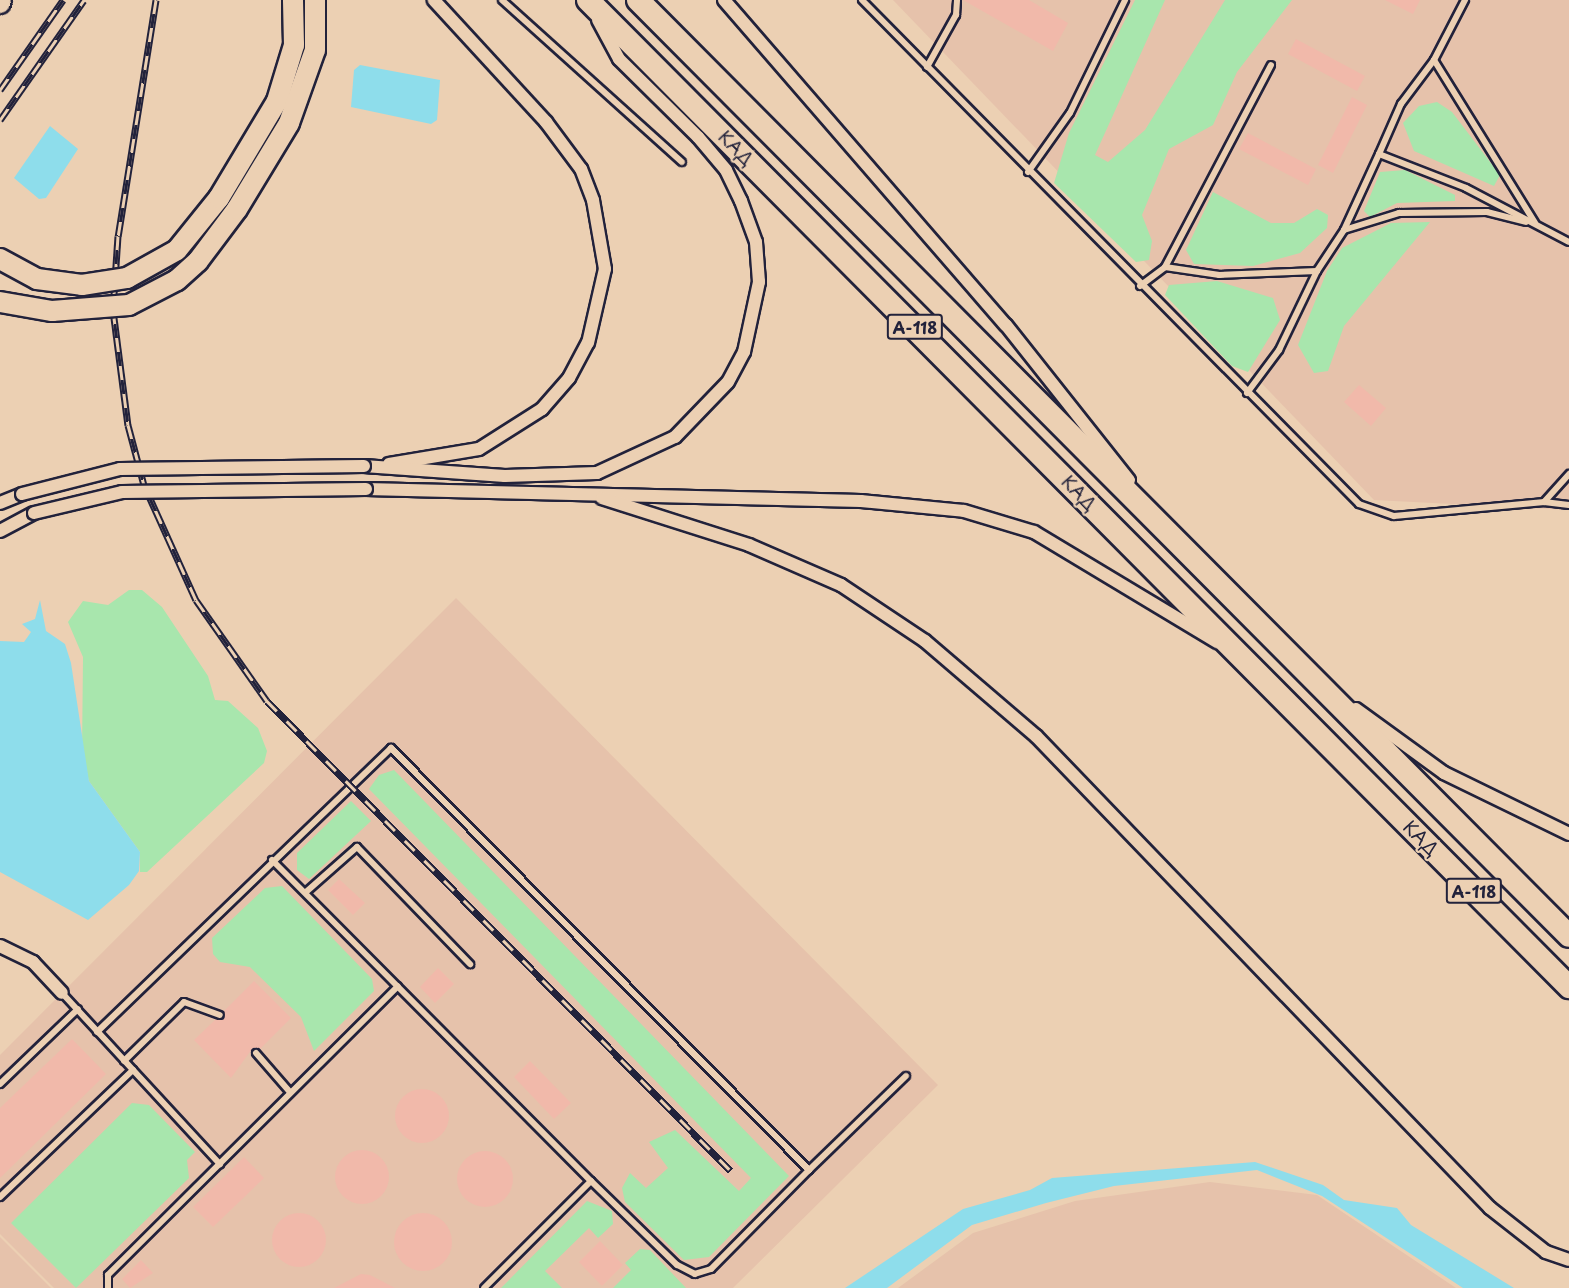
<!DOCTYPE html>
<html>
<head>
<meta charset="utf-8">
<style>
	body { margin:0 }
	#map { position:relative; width:1569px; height:1288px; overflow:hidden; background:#ecd0b3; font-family:"Playpen Sans",sans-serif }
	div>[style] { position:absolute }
	.built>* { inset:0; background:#e6c2ab }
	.green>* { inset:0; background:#a8e6ad }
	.water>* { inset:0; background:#8eddeb }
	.building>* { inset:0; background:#f1b9aa }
	.round { border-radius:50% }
	.roads { filter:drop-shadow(2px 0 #22223b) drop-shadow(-2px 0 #22223b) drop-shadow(0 2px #22223b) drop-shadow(0 -2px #22223b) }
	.lane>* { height:6px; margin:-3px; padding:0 3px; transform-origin:3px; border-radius:3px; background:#ecd0b3 }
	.street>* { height:12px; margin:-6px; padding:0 6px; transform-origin:6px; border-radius:6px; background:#ecd0b3 }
	.primary>* { height:20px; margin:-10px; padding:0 10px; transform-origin:10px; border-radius:10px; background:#ecd0b3 }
	.highway>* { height:22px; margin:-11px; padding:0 11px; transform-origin:11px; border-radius:11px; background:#ecd0b3 }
	.rail>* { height:7px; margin-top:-3.5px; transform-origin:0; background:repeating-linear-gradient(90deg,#ecd0b3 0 14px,#22223b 0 28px); box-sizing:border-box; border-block:2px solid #22223b }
	.bridges { filter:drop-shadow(2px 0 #22223b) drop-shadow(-2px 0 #22223b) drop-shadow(0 2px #22223b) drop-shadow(0 -2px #22223b) }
	.street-bridge>* { height:12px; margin:-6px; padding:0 6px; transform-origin:6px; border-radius:6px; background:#ecd0b3 }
	.primary-bridge>* { height:20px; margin:-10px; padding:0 10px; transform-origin:10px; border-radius:10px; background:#ecd0b3 }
	span { translate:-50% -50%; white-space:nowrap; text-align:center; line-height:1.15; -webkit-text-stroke:4.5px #ecd0b3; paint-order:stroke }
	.shield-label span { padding:2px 4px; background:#ecd0b3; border:2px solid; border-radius:4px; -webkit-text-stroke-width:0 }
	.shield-label { font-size:16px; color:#22223b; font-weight:700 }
	.street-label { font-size:18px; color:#22223b }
</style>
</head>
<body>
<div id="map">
	<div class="built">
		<i style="clip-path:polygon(893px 0,1569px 0,1569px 510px,1374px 500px)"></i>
		<i style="clip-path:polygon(456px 598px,938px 1085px,733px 1288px,54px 1288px,0 1234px,0 1055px)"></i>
		<i style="clip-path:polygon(1210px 1182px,1317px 1195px,1456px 1288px,898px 1288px,973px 1233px,1075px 1201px)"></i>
		<i style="clip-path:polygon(0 1237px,51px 1288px,0 1288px)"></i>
	</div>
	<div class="green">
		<i style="clip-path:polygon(1135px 0,1165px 0,1095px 155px,1108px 162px,1145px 130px,1225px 0,1292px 0,1237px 72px,1213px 125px,1169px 149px,1142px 215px,1152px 241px,1149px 260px,1136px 262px,1054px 183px,1069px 133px)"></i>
		<i style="clip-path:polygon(1437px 102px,1452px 112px,1500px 175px,1494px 186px,1414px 151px,1403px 123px,1419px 106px)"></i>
		<i style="clip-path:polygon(1405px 170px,1455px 195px,1455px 201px,1397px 203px,1370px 217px,1364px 211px,1380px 172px)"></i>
		<i style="clip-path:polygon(1213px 192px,1271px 223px,1294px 223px,1317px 209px,1328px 215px,1327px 228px,1300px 253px,1253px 266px,1194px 264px,1186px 250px)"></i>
		<i style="clip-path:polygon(1430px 222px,1344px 326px,1328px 371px,1314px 373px,1298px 345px,1327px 271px,1342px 248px,1391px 223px)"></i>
		<i style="clip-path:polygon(1217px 281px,1273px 298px,1280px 320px,1248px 372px,1232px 366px,1165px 295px,1169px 285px)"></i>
		<i style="clip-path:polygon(129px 590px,142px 590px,162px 607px,208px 676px,215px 700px,228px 701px,258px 728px,267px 751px,264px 763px,147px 872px,140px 872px,140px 852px,89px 781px,82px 752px,83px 657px,68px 622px,83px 601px,108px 605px)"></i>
		<i style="clip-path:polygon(394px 770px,789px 1176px,709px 1257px,684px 1260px,625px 1202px,622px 1188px,630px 1173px,646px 1188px,668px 1168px,649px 1142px,675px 1130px,739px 1191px,751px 1178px,369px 789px,379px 775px)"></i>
		<i style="clip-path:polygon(351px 801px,371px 821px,309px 879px,297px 870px,297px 853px)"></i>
		<i style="clip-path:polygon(282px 886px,372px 979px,374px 991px,314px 1051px,301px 1017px,250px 967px,220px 962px,213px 954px,212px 938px,265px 888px)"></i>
		<i style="clip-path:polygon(132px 1103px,149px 1105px,195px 1152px,187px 1160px,189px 1178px,76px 1288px,11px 1223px)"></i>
		<i style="clip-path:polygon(587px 1201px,612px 1211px,613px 1224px,598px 1238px,589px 1228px,545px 1271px,562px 1288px,501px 1288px)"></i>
		<i style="clip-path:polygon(640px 1249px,650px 1250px,686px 1288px,613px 1288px,631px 1270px,625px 1263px)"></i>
	</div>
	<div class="water">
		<i style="clip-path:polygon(360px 65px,440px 80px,437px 120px,431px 124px,351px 107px,354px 70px)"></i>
		<i style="clip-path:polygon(50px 126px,78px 149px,46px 198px,39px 199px,14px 178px)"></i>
		<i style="clip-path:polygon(40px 600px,46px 631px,65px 644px,71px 663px,89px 781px,140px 852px,139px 871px,129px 885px,88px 920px,0 872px,0 641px,24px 642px,31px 632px,22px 624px,35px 619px)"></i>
		<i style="clip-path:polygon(1255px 1162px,1323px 1185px,1344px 1200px,1397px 1208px,1411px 1225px,1514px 1288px,1463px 1288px,1322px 1196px,1257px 1170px,1114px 1186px,1046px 1203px,972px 1225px,887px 1288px,845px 1288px,963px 1209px,1030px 1190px,1052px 1178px)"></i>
	</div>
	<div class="building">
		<i style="clip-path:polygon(963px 0,1029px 0,1068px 23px,1053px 51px)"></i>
		<i style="clip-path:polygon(1385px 0,1420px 0,1413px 14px)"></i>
		<i style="clip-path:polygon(1296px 39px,1365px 76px,1357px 91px,1288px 54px)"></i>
		<i style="clip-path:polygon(1352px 97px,1367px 105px,1333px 173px,1318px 165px)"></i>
		<i style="clip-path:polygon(1248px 133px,1316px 169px,1308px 185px,1239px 149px)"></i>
		<i style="clip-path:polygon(1359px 385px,1386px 408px,1371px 426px,1344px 402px)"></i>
		<i style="clip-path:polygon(339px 879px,365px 903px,353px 915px,328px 890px)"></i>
		<i style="clip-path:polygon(438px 968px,454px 984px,435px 1003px,420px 987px)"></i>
		<i style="clip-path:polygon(254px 981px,291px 1018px,260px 1049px,252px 1049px,231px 1078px,194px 1040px,216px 1019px,224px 1019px,224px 1011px)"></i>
		<i style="clip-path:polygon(72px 1039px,106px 1074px,0 1178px,0 1108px)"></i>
		<i style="clip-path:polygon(530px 1061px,571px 1103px,554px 1119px,514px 1077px)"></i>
		<i class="round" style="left:395px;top:1089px;width:54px;height:54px"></i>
		<i class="round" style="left:335px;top:1150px;width:54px;height:54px"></i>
		<i class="round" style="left:457px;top:1151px;width:56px;height:56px"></i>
		<i style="clip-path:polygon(244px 1157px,264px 1178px,213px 1227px,193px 1207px)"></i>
		<i class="round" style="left:272px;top:1213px;width:54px;height:54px"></i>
		<i class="round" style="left:394px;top:1213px;width:58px;height:58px"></i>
		<i style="clip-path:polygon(600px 1241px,623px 1265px,602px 1286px,579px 1262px)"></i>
		<i style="clip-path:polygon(141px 1260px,153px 1273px,130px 1288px,122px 1279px)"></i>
		<i style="clip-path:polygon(361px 1274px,370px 1275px,395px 1288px,334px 1288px)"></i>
	</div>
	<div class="roads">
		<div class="lane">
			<i style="left:502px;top:0;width:242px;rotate:42deg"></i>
			<i style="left:862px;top:0;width:708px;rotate:45.4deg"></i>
			<i style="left:1359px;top:504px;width:37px;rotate:19deg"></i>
			<i style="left:1394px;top:516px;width:151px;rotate:-5.3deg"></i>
			<i style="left:1544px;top:502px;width:25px;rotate:7deg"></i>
			<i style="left:1434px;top:60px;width:192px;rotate:58.2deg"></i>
			<i style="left:927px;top:67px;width:60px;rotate:-60.9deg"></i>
			<i style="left:956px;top:15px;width:15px;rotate:-86deg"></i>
			<i style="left:1379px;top:154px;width:55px;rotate:-66.3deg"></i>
			<i style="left:1401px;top:104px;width:55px;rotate:-53.1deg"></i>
			<i style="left:1434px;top:60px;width:68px;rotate:-62.7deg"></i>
			<i style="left:1028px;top:172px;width:72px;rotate:-54.6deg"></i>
			<i style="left:1070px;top:113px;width:126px;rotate:-64deg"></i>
			<i style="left:1344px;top:230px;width:58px;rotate:-17.2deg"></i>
			<i style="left:1399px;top:213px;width:88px;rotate:-0.7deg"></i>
			<i style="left:1487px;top:212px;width:40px;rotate:14.4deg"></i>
			<i style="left:1165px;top:267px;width:228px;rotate:-62.3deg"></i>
			<i style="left:1140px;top:286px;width:31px;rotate:-37deg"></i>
			<i style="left:1165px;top:267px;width:55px;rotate:8.4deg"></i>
			<i style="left:1219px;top:275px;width:98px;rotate:-2.3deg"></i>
			<i style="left:1317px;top:271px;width:49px;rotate:-56.6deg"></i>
			<i style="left:1344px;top:230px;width:84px;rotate:-65.3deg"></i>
			<i style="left:1379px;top:154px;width:93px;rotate:21.3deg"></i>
			<i style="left:1466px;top:188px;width:116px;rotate:27.7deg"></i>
			<i style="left:1247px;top:393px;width:54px;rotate:-53.3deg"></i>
			<i style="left:1279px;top:350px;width:88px;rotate:-64.3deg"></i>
			<i style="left:1544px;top:502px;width:38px;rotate:-48deg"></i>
			<i style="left:272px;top:860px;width:453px;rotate:45.2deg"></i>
			<i style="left:306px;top:892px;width:68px;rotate:-41.4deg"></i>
			<i style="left:357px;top:847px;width:163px;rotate:46deg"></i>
			<i style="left:62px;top:993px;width:233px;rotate:47.3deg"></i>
			<i style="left:97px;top:1032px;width:409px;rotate:-44deg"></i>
			<i style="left:391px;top:748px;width:594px;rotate:45.27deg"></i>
			<i style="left:809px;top:1170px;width:139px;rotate:134.7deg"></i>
			<i style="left:711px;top:1269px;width:17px;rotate:163deg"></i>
			<i style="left:695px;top:1274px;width:20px;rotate:-153deg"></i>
			<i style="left:677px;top:1265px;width:120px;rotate:-135.7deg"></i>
			<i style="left:591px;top:1181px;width:151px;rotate:135deg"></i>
			<i style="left:256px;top:1053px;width:50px;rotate:49deg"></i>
			<i style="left:124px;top:1061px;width:84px;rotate:-44.5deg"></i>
			<i style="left:184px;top:1002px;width:38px;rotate:20deg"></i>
			<i style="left:0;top:1084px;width:108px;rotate:-43.9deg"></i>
			<i style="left:809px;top:1170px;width:135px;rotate:-44.1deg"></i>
			<i style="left:0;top:1197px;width:184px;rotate:-43.7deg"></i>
			<i style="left:108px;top:1288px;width:13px;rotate:-90deg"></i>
			<i style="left:108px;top:1275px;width:409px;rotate:-44.9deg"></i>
		</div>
		<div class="street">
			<i style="left:724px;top:0;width:430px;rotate:49.1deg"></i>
			<i style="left:1006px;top:325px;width:198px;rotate:51.6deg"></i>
			<i style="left:389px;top:464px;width:91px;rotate:-9.5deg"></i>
			<i style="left:479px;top:449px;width:75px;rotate:-32.4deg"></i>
			<i style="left:542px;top:409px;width:41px;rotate:-48.9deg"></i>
			<i style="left:569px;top:378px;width:40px;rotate:-62deg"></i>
			<i style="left:588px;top:343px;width:76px;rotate:-77.1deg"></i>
			<i style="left:605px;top:269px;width:70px;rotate:-99.9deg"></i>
			<i style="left:593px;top:200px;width:33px;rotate:-111deg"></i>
			<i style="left:581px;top:169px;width:59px;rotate:-126.7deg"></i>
			<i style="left:546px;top:122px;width:166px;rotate:-132.6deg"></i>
			<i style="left:364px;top:466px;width:141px;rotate:4.1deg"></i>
			<i style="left:505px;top:476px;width:92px;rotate:-1.9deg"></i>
			<i style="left:597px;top:473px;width:86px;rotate:-24.8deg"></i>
			<i style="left:675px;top:437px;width:76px;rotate:-46.1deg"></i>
			<i style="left:728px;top:382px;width:34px;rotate:-62deg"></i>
			<i style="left:744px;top:352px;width:72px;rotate:-77.9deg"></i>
			<i style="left:759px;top:282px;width:40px;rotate:-94.3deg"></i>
			<i style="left:756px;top:242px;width:44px;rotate:-110.1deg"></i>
			<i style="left:741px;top:201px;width:34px;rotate:-116deg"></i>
			<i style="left:726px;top:170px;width:43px;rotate:-130.3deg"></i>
			<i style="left:698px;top:137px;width:111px;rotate:-135.4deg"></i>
			<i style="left:619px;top:59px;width:44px;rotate:-118.3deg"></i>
			<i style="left:366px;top:489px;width:495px;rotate:1.4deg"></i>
			<i style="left:861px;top:501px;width:103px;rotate:5.5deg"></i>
			<i style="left:964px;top:511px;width:73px;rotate:16.7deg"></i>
			<i style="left:1034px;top:532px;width:214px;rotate:31deg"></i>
			<i style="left:602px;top:498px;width:154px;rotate:17.7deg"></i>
			<i style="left:749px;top:545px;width:100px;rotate:23.5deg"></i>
			<i style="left:841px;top:585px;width:101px;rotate:33.7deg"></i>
			<i style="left:925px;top:641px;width:146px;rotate:40.6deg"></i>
			<i style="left:1036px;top:736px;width:655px;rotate:46.11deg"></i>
			<i style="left:1490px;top:1208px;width:71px;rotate:38.2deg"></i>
			<i style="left:1546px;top:1252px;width:24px;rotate:19deg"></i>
			<i style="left:0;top:503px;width:24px;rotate:-22deg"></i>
			<i style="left:0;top:531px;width:38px;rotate:-28deg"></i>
			<i style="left:1356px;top:709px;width:109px;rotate:36deg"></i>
			<i style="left:1444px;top:773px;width:139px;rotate:26deg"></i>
			<i style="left:0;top:946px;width:37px;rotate:26deg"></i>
			<i style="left:33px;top:962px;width:42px;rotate:46.9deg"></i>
		</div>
		<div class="primary">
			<i style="left:0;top:3px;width:3px;rotate:-72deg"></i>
		</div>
		<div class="highway">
			<i style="left:588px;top:0;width:1392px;rotate:45.17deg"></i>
			<i style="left:638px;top:0;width:1320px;rotate:45.15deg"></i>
		</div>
	</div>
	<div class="rail">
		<i style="left:156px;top:0;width:239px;rotate:99.1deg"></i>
		<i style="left:118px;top:236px;width:74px;rotate:93.9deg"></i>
		<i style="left:113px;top:310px;width:116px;rotate:82.6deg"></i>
		<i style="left:128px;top:425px;width:62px;rotate:75.1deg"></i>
		<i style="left:144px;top:485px;width:126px;rotate:65.7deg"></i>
		<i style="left:196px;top:600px;width:123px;rotate:54.9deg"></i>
		<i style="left:267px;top:701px;width:660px;rotate:45.37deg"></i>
		<i style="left:0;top:90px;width:110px;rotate:-55deg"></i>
		<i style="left:0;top:120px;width:146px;rotate:-55deg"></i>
	</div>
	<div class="bridges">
		<div class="street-bridge">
			<i style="left:22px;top:494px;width:101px;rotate:-14.3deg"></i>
			<i style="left:120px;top:469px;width:244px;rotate:-0.7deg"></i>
			<i style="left:34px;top:513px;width:90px;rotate:-13.4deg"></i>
			<i style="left:122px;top:492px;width:244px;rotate:-0.7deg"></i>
		</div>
		<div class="primary-bridge">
			<i style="left:0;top:259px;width:42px;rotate:28.4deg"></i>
			<i style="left:37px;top:279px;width:45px;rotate:7.6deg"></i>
			<i style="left:82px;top:285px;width:46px;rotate:-8.8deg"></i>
			<i style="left:127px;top:278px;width:57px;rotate:-29.2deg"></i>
			<i style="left:177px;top:250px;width:67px;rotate:-51.1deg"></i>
			<i style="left:219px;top:198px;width:113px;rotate:-59.1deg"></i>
			<i style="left:277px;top:101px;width:59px;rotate:-73.1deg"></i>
			<i style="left:294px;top:45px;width:45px;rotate:-91.3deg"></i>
			<i style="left:0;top:302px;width:53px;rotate:9.8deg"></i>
			<i style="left:52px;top:311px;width:77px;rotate:-4.5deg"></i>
			<i style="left:129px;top:305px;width:54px;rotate:-27.5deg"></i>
			<i style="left:177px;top:280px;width:28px;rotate:-42deg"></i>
			<i style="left:198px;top:261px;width:65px;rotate:-53.1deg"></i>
			<i style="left:237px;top:209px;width:100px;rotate:-58.8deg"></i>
			<i style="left:289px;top:123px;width:77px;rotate:-70.4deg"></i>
			<i style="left:315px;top:50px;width:50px;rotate:-90deg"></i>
		</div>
	</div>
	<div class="shield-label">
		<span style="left:915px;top:327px">А-118</span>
		<span style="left:1474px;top:891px">А-118</span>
	</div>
	<div class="street-label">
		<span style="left:736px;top:148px;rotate:45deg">КАД</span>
		<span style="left:1079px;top:493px;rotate:46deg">КАД</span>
		<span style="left:1421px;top:838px;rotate:45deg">КАД</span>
	</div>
</div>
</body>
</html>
